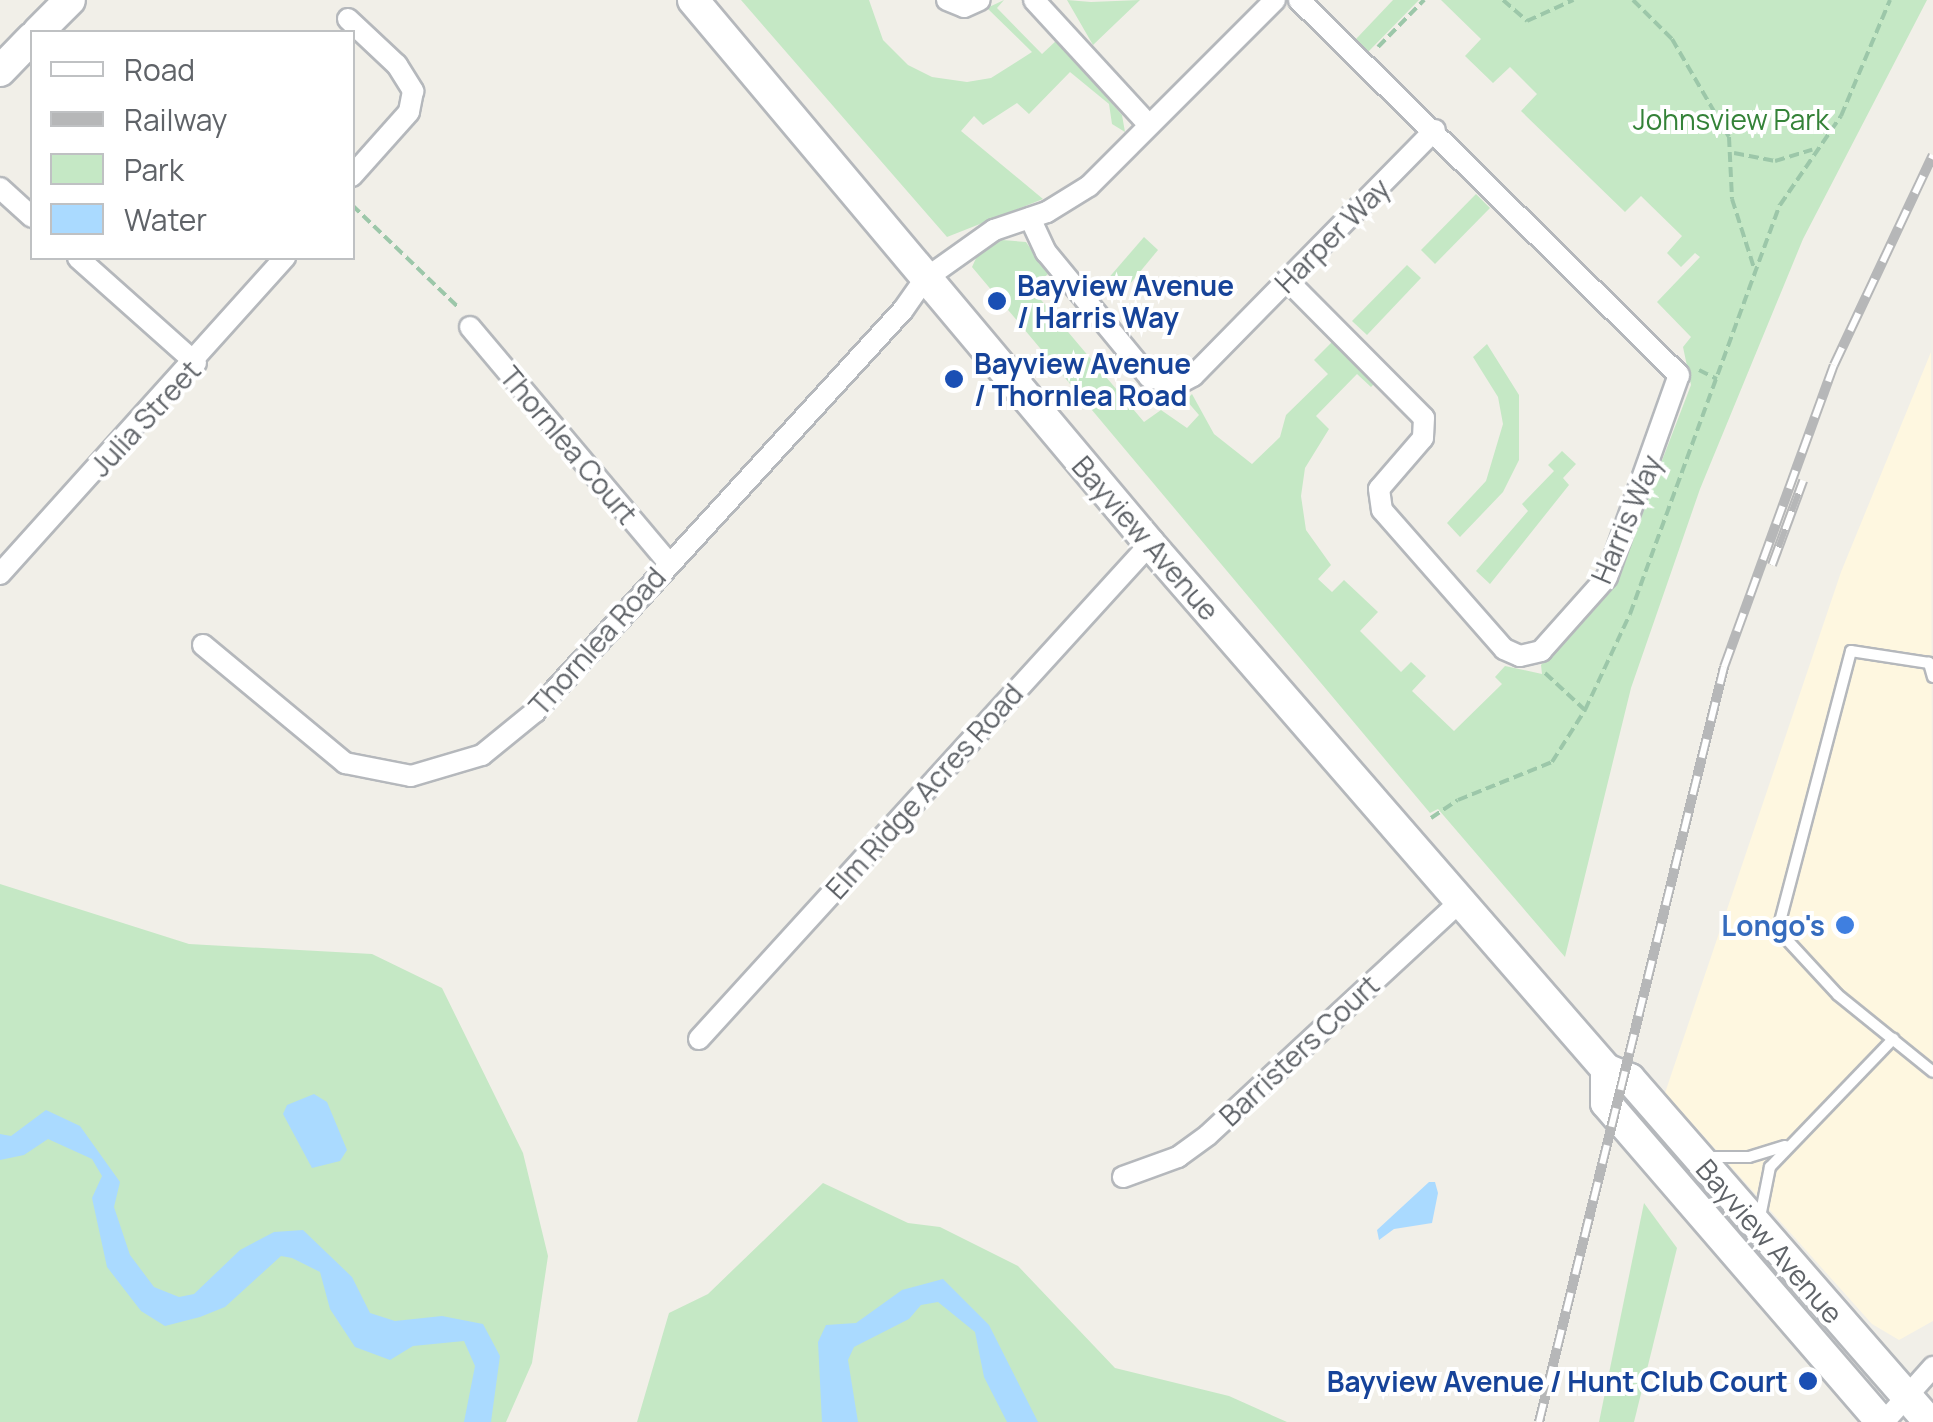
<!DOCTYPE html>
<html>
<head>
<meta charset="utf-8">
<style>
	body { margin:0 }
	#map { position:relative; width:1933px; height:1422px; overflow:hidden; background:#f1efe8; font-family:Manrope,sans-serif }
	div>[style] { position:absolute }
	.commercial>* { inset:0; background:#fef7e0 }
	.green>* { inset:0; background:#c5e8c5 }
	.water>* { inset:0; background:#aadaff }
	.path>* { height:4px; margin-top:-2px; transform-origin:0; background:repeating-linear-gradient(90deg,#9cc7a9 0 10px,transparent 0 15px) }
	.roads { filter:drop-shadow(2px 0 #b5b8bc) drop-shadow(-2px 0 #b5b8bc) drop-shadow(0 2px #b5b8bc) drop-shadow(0 -2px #b5b8bc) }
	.lane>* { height:10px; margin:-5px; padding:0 5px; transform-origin:5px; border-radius:5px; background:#fff }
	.street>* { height:20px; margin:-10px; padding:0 10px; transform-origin:10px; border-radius:10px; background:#fff }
	.secondary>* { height:30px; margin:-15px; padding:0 15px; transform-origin:15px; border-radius:15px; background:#fff }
	.rail>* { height:10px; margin-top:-5px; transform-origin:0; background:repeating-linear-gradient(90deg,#fff 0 19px,#b6b7b8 0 38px); box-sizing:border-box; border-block:2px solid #b6b7b8 }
	.dots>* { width:28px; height:28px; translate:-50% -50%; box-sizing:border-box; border:5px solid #fff; border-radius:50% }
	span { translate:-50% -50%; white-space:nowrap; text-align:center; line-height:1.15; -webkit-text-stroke:8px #fff; paint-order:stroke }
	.park-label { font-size:28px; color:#348238 }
	.street-label { font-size:28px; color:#5f6368 }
	.transit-label { font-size:28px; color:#164399; font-weight:700 }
	.left { translate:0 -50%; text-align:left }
	.right { translate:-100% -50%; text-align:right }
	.shop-label { font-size:28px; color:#366cbe; font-weight:700 }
	.legend { position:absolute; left:30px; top:30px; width:325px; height:230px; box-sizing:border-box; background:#fff; border:2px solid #bfc1c3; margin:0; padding:12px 18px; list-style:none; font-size:30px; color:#5f6368 }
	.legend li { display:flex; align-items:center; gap:20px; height:50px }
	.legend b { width:50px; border:2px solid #bfc1c3 }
</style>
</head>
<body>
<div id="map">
	<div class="commercial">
		<i style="clip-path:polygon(1931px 352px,1933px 1321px,1899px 1340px,1872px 1324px,1665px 1093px,1841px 572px)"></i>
	</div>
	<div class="green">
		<i style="clip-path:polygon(741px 0,869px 0,883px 40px,908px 65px,932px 77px,967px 82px,991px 78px,1032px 52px,987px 8px,1004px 0,997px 8px,1042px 54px,1057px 40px,1122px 115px,1125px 132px,1112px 124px,1109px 104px,1070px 72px,1029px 114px,1017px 103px,983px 125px,974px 116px,961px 131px,1043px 199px,947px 237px)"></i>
		<i style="clip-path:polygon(1067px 0,1091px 2px,1140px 0,1093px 45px)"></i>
		<i style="clip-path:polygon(1393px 0,1419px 0,1368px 52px,1356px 39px)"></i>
		<i style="clip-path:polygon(1441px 0,1927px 0,1803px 239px,1700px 489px,1631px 688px,1565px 957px,1438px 809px,1430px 813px,972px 267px,978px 254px,1002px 240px,1026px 242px,1048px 274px,1031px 288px,1144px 422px,1161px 410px,1187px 428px,1199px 415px,1186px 400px,1192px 394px,1214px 434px,1252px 464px,1280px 437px,1286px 415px,1328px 374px,1314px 360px,1333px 341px,1375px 383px,1371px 387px,1357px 374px,1316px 416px,1329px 429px,1305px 468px,1301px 496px,1306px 530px,1331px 565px,1318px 579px,1332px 592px,1344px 580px,1378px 612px,1360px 631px,1401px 672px,1411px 662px,1426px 676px,1412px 691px,1454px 731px,1502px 684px,1495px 677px,1505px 666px,1542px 674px,1541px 665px,1613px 588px,1691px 385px,1683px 347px,1691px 337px,1657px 302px,1700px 257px,1695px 253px,1681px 267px,1667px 253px,1682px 236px,1641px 196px,1625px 212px,1521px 111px,1537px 94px,1510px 67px,1493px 83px,1465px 56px,1481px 39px)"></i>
		<i style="clip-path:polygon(1476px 194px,1490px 208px,1435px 264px,1421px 250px)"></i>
		<i style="clip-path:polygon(1144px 237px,1158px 250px,1120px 296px,1106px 281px)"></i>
		<i style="clip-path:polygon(1407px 265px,1421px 278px,1367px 335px,1352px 321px)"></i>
		<i style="clip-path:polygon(1487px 344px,1519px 395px,1519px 460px,1503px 492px,1460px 537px,1447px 523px,1486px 481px,1503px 424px,1498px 397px,1473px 357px)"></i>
		<i style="clip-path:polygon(1562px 451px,1576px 464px,1563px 478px,1569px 485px,1490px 584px,1476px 571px,1528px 511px,1522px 504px,1554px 471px,1548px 465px)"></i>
		<i style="clip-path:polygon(0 884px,189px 944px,372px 954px,442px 988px,523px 1153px,548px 1256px,532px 1363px,506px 1422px,0 1422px)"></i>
		<i style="clip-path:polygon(823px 1183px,908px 1223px,940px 1227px,1018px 1266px,1115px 1368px,1229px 1396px,1287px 1422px,637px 1422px,669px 1313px,708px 1294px)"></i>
		<i style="clip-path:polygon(1644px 1203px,1677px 1248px,1634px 1422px,1599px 1422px)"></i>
	</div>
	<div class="water">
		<i style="clip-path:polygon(314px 1094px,327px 1102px,347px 1150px,340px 1161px,312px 1168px,283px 1114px,287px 1105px)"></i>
		<i style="clip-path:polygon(46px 1110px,80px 1126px,120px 1182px,114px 1207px,130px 1255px,154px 1287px,179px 1297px,194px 1294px,240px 1250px,274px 1232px,303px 1230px,352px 1277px,370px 1313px,395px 1321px,442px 1316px,483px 1324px,500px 1356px,491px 1422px,464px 1422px,475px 1366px,464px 1341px,413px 1346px,390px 1360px,355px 1347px,330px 1309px,320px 1272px,292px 1258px,281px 1256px,225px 1307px,200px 1317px,165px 1326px,141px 1311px,107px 1267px,92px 1198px,102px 1176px,92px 1159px,48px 1139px,24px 1155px,0 1160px,0 1134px,11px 1136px)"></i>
		<i style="clip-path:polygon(1429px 1182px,1435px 1182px,1438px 1193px,1432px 1223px,1394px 1229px,1379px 1240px,1377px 1230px)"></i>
		<i style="clip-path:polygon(943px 1279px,989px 1325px,1038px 1422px,1007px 1422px,984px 1377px,975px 1332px,938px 1302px,921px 1305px,909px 1319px,854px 1347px,848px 1360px,858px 1422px,822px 1422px,818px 1342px,826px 1325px,856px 1323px,902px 1290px)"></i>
	</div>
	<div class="path">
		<i style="left:1503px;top:0;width:32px;rotate:41deg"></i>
		<i style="left:1527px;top:21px;width:51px;rotate:-24.5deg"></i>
		<i style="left:1633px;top:0;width:55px;rotate:45deg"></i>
		<i style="left:1672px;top:39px;width:113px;rotate:59.8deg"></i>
		<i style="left:1729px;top:137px;width:62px;rotate:87.2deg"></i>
		<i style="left:1732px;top:199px;width:72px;rotate:72.3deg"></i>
		<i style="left:1378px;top:47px;width:66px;rotate:-45.6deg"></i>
		<i style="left:1734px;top:153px;width:42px;rotate:11deg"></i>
		<i style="left:1775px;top:161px;width:39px;rotate:-17deg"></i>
		<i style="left:352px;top:205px;width:150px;rotate:43.9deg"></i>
		<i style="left:1699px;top:370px;width:20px;rotate:27deg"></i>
		<i style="left:1545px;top:673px;width:54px;rotate:42.8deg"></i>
		<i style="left:1431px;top:818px;width:32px;rotate:-34deg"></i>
		<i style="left:1458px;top:800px;width:101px;rotate:-22deg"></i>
		<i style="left:1552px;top:762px;width:62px;rotate:-57.6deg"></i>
		<i style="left:1585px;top:710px;width:106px;rotate:-64.9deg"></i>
		<i style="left:1630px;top:614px;width:436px;rotate:-69.9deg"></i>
		<i style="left:1780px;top:205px;width:108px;rotate:-55.6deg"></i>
		<i style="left:1841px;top:116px;width:126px;rotate:-67.1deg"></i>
	</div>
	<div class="roads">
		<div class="lane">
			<i style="left:1933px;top:677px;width:15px;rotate:-106deg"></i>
			<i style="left:1929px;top:663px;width:79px;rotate:-171.3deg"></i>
			<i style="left:1851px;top:651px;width:288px;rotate:104.7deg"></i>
			<i style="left:1778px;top:930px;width:88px;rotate:47.3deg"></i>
			<i style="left:1838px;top:995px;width:122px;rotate:39deg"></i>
			<i style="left:1709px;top:1157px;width:40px"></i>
			<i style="left:1749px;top:1157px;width:38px;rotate:-17deg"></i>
			<i style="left:1760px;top:1217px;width:51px;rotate:-78.7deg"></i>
			<i style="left:1770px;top:1167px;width:178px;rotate:-46.1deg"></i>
		</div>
		<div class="street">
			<i style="left:947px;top:0;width:18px;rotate:22deg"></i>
			<i style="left:964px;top:7px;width:17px;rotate:-24deg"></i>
			<i style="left:1034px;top:0;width:170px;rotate:47.4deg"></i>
			<i style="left:348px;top:19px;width:67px;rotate:43.2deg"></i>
			<i style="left:397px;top:65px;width:31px;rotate:58deg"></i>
			<i style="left:413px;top:91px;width:21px;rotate:101deg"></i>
			<i style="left:409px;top:112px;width:86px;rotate:131.7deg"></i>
			<i style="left:0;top:188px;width:43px;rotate:42.2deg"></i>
			<i style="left:1030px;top:218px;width:38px;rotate:65deg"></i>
			<i style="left:1046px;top:252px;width:162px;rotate:50.5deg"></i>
			<i style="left:1149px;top:377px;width:30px;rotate:14deg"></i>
			<i style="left:1178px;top:384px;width:17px;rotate:-28deg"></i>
			<i style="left:1193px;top:376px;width:345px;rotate:-45.5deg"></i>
			<i style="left:78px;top:258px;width:158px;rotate:41.7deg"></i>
			<i style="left:1287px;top:280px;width:194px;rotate:45.2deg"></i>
			<i style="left:1424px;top:418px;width:20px;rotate:93deg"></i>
			<i style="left:1423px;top:438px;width:67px;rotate:130.8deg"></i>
			<i style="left:1379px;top:489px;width:21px;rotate:82deg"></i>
			<i style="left:1382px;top:510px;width:185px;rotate:48.7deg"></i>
			<i style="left:1504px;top:649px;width:17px;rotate:24deg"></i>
			<i style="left:1520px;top:656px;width:22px;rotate:-13deg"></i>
			<i style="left:1541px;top:651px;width:99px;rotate:-48.3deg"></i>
			<i style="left:1607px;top:577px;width:214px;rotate:-70.4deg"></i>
			<i style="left:1679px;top:375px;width:534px;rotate:-135.38deg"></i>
			<i style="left:470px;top:327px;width:307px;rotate:49.9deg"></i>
			<i style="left:0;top:574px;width:426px;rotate:-48deg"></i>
			<i style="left:203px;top:645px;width:185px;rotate:39.7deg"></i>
			<i style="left:345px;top:763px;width:67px;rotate:11.1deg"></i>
			<i style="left:411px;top:776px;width:74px;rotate:-16.5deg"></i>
			<i style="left:482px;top:755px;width:68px;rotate:-39.1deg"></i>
			<i style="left:535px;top:712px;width:545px;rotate:-47.53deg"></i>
			<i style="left:903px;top:310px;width:38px;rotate:-55deg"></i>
			<i style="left:925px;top:279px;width:85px;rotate:-35.4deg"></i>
			<i style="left:994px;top:230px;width:56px;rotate:-18.8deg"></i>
			<i style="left:1047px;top:212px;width:49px;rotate:-31.8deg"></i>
			<i style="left:1089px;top:186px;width:263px;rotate:-45deg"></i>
			<i style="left:699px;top:1039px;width:670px;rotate:-47.66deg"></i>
			<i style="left:1123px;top:1177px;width:59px;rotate:-20deg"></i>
			<i style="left:1178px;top:1157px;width:37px;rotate:-36deg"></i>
			<i style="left:1208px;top:1135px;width:345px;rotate:-42.8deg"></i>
			<i style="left:1884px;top:1422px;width:74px;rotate:-48.3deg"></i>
		</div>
		<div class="secondary">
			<i style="left:693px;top:0;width:710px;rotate:49.97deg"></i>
			<i style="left:1150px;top:544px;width:695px;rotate:49.02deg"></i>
			<i style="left:1606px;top:1069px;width:26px;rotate:23deg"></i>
			<i style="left:1630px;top:1079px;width:455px;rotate:48.9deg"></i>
			<i style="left:38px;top:32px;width:45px;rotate:-45deg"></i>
			<i style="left:0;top:71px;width:46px;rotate:-45.9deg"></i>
			<i style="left:1606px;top:1069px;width:34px;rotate:90deg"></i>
			<i style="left:1606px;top:1103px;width:421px;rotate:49.2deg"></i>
		</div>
	</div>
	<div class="rail">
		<i style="left:1772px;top:565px;width:90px;rotate:-69.7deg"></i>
		<i style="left:1539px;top:1422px;width:777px;rotate:-76.23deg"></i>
		<i style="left:1724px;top:667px;width:321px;rotate:-70deg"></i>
		<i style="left:1834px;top:365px;width:232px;rotate:-64.8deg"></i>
	</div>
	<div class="dots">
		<i style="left:997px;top:301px;background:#1a4fb4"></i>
		<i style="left:954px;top:379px;background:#1a4fb4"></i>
		<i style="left:1845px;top:925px;background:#3f7fe0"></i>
		<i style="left:1808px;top:1381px;background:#1a4fb4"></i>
	</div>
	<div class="park-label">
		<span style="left:1731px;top:119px">Johnsview Park</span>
	</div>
	<div class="street-label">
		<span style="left:1332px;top:235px;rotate:-45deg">Harper Way</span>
		<span style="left:145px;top:418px;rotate:-47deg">Julia Street</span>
		<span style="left:569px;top:445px;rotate:50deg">Thornlea Court</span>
		<span style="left:1626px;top:519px;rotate:-67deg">Harris Way</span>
		<span style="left:1146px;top:538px;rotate:49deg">Bayview Avenue</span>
		<span style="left:597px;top:641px;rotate:-48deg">Thornlea Road</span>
		<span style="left:924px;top:791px;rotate:-48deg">Elm Ridge Acres Road</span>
		<span style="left:1299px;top:1050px;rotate:-43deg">Barristers Court</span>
		<span style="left:1770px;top:1241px;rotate:49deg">Bayview Avenue</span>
	</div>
	<div class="transit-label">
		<span class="left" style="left:1017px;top:301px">Bayview Avenue<br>/ Harris Way</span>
		<span class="left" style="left:974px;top:379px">Bayview Avenue<br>/ Thornlea Road</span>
		<span class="right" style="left:1788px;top:1381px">Bayview Avenue / Hunt Club Court</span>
	</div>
	<div class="shop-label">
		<span class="right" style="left:1825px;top:925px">Longo's</span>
	</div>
	<ul class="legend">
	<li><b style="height:12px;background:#fff"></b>Road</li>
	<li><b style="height:12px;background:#b6b7b8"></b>Railway</li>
	<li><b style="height:28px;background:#c5e8c5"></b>Park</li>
	<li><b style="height:28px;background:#aadaff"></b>Water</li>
	</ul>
</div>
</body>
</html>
